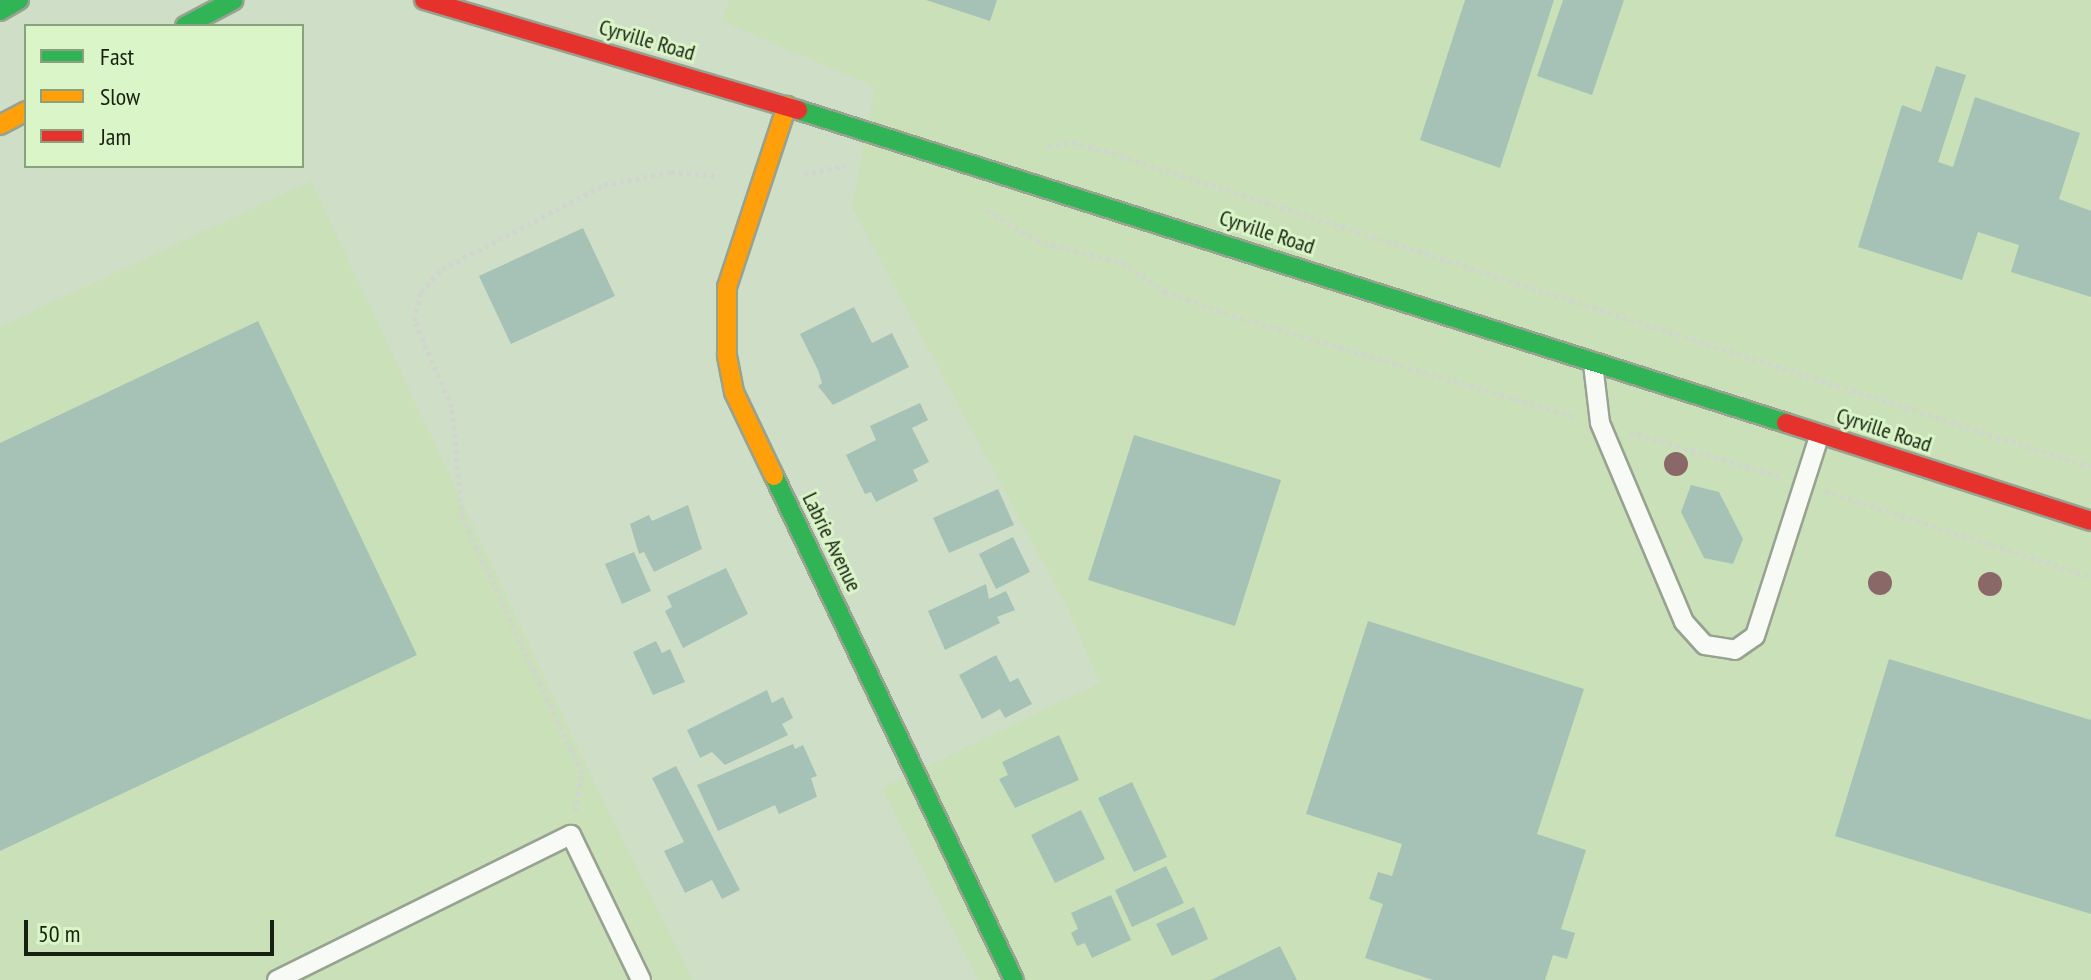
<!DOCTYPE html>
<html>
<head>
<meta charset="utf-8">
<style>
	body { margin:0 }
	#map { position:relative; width:2091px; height:980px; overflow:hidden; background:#cfdec6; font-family:"PT Sans Narrow",sans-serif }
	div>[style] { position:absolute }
	.built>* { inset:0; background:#c9e0b9 }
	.building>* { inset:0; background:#a6c2b7 }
	.path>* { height:5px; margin-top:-2.5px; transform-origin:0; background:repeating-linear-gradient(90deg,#d0d5cd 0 4px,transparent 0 8px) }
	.roads { filter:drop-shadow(2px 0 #97a290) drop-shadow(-2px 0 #97a290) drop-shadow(0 2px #97a290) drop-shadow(0 -2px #97a290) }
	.lane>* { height:18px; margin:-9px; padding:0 9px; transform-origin:9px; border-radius:9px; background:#f8faf6 }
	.fast>* { height:18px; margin:-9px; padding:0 9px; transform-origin:9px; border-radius:9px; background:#30b455 }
	.slow>* { height:18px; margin:-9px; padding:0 9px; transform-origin:9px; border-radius:9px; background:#ff9f0a }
	.jam>* { height:18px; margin:-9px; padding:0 9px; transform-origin:9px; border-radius:9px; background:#e5322d }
	.trees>* { width:24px; height:24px; margin:-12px; border-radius:50%; background:#8a6868 }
	span { translate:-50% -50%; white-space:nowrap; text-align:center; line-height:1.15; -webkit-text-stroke:6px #daf5c8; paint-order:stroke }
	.street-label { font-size:22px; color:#172110 }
	.legend { position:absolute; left:24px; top:24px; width:280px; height:144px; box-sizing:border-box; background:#daf5c8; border:2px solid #8ca07e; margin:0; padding:10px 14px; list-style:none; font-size:24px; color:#172110 }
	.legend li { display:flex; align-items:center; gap:16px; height:40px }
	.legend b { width:40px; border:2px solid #8ca07e }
	.scale { position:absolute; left:24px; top:920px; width:250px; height:36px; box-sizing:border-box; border:4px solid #172110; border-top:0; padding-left:10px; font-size:24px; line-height:28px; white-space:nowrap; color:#172110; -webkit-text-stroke:6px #daf5c8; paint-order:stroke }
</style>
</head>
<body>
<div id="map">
	<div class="built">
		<i style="clip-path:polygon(729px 0,2091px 0,2091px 980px,978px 980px,882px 788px,1100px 683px,1069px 611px,852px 207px,875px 87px,722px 21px)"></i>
		<i style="clip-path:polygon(311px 181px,593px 780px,693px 980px,0 980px,0 327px)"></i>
	</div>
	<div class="building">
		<i style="clip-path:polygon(926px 0,997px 0,990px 21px)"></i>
		<i style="clip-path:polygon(1465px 0,1554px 0,1500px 168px,1420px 140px)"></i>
		<i style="clip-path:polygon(1563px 0,1624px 0,1592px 95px,1537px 76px)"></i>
		<i style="clip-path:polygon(1936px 66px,1966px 75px,1938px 162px,1953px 167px,1975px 97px,2080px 133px,2059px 199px,2091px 211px,2091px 297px,2011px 272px,2019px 245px,1978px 232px,1962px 280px,1858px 247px,1902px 105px,1921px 112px)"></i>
		<i style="clip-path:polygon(583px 228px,615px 296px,511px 344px,479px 276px)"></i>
		<i style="clip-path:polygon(854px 307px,872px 343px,892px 333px,909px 367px,833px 405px,818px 386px,822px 383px,818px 370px,800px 334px)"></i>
		<i style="clip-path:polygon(258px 321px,417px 655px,0 851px,0 443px)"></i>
		<i style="clip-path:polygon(920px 403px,928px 420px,912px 428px,929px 462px,913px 470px,918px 481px,876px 502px,871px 492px,865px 494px,846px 455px,876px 440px,870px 426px)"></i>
		<i style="clip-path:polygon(1134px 435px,1281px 480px,1235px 626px,1088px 580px)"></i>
		<i style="clip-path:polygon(1691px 485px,1719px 492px,1743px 539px,1733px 564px,1704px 558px,1681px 512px)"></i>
		<i style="clip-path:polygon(998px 489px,1014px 525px,949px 553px,933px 518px)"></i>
		<i style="clip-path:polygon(688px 505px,702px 549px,654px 572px,644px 552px,639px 554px,630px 524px,649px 515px,652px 521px)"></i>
		<i style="clip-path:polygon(1013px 537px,1030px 572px,996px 589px,979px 554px)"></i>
		<i style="clip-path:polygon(634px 552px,651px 591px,622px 604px,605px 564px)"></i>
		<i style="clip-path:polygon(726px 568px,748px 614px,683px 648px,665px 611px,672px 607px,667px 596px)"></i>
		<i style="clip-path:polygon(986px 584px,989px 599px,1006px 591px,1015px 610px,997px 617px,1000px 623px,945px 650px,928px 611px)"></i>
		<i style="clip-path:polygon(1368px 621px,1584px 689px,1537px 834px,1586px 850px,1561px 929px,1575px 933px,1567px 959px,1553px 955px,1545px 980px,1433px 980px,1365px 958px,1383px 904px,1369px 899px,1378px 872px,1392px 876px,1402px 844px,1306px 814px)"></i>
		<i style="clip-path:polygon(656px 641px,662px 653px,670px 649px,685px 682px,653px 695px,633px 652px)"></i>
		<i style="clip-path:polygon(996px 655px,1010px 682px,1018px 678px,1032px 704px,1005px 718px,1000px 709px,982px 719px,959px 675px)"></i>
		<i style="clip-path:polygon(1889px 659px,2091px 720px,2091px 914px,1835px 836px)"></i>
		<i style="clip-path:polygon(767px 690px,772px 703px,783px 697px,793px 718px,782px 724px,788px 735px,725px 765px,712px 752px,700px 758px,687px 730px)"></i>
		<i style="clip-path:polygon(1059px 735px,1079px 780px,1015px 808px,999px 779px,1008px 775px,1002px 762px)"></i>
		<i style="clip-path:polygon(793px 744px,795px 749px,803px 745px,817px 776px,811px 778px,817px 797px,779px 814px,775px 805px,718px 831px,697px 785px)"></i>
		<i style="clip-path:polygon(676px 766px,740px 890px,722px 899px,712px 880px,685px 893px,664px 851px,684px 842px,652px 778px)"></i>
		<i style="clip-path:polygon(1132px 782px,1167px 857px,1134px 872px,1098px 798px)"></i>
		<i style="clip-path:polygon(1081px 810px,1105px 859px,1055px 883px,1031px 835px)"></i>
		<i style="clip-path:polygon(1166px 866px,1184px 903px,1132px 927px,1115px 890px)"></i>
		<i style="clip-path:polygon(1111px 895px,1131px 940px,1092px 958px,1085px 943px,1077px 946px,1071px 933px,1078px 929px,1071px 913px)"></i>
		<i style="clip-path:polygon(1194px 907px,1208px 939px,1172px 956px,1156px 924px)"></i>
		<i style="clip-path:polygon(1280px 946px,1297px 980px,1211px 980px)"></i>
	</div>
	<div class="path">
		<i style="left:1048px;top:146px;width:25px;rotate:-9deg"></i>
		<i style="left:1073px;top:142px;width:33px;rotate:16deg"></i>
		<i style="left:1105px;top:151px;width:1035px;rotate:17.77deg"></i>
		<i style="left:804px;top:174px;width:42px;rotate:-11deg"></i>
		<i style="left:987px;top:211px;width:57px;rotate:30.6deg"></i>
		<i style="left:1036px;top:240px;width:89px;rotate:15deg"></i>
		<i style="left:1122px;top:263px;width:50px;rotate:33.7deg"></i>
		<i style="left:1164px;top:291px;width:64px;rotate:20.1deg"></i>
		<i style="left:1224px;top:313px;width:365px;rotate:16.5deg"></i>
		<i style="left:1630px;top:432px;width:158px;rotate:16.6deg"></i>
		<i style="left:1825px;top:491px;width:280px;rotate:17.9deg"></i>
		<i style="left:575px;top:811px;width:39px;rotate:-80deg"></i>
		<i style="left:582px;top:773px;width:283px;rotate:-115.1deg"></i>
		<i style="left:462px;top:517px;width:110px;rotate:-95.2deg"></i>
		<i style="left:452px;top:407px;width:95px;rotate:-113.6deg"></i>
		<i style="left:414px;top:320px;width:29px;rotate:-76deg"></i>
		<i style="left:421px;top:292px;width:31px;rotate:-48deg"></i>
		<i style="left:442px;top:269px;width:182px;rotate:-27.4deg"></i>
		<i style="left:604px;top:185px;width:68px;rotate:-11deg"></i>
		<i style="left:671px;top:172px;width:49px;rotate:4.7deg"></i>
	</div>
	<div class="roads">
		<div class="lane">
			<i style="left:1593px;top:364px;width:59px;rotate:83.2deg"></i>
			<i style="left:1600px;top:423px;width:216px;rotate:67.1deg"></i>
			<i style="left:1684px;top:622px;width:31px;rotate:48deg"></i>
			<i style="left:1705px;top:645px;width:30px;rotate:9deg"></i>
			<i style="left:1735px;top:650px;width:24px;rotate:-35deg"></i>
			<i style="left:1755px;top:636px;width:212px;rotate:-72.2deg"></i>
			<i style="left:277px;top:980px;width:328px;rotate:-26.3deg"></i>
			<i style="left:571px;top:835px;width:161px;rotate:64.2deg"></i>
		</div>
		<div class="fast">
			<i style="left:0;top:11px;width:22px;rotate:-30deg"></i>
			<i style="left:185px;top:26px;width:55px;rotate:-28deg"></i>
			<i style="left:798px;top:110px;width:1036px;rotate:17.58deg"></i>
			<i style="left:774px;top:476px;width:558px;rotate:64.54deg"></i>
		</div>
		<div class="slow">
			<i style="left:0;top:125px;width:30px;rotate:-28deg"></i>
			<i style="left:774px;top:476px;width:93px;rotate:-115.5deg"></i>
			<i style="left:734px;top:392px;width:38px;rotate:-101deg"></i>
			<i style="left:727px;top:355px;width:68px;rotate:-90deg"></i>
			<i style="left:727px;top:287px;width:191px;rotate:-71.7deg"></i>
		</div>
		<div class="jam">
			<i style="left:424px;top:0;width:390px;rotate:16.4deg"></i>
			<i style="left:1786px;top:423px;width:320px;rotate:17.8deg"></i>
		</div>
	</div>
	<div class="trees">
		<i style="left:1676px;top:464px"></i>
		<i style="left:1880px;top:583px"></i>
		<i style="left:1990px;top:584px"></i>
	</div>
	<div class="street-label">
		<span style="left:647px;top:40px;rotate:16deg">Cyrville Road</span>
		<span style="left:1267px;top:232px;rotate:18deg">Cyrville Road</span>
		<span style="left:1884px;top:430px;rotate:18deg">Cyrville Road</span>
		<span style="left:832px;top:542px;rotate:64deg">Labrie Avenue</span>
	</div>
	<ul class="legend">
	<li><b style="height:10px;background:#30b455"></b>Fast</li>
	<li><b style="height:10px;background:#ff9f0a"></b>Slow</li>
	<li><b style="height:10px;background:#e5322d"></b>Jam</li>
	</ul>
	<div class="scale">50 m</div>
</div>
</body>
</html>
